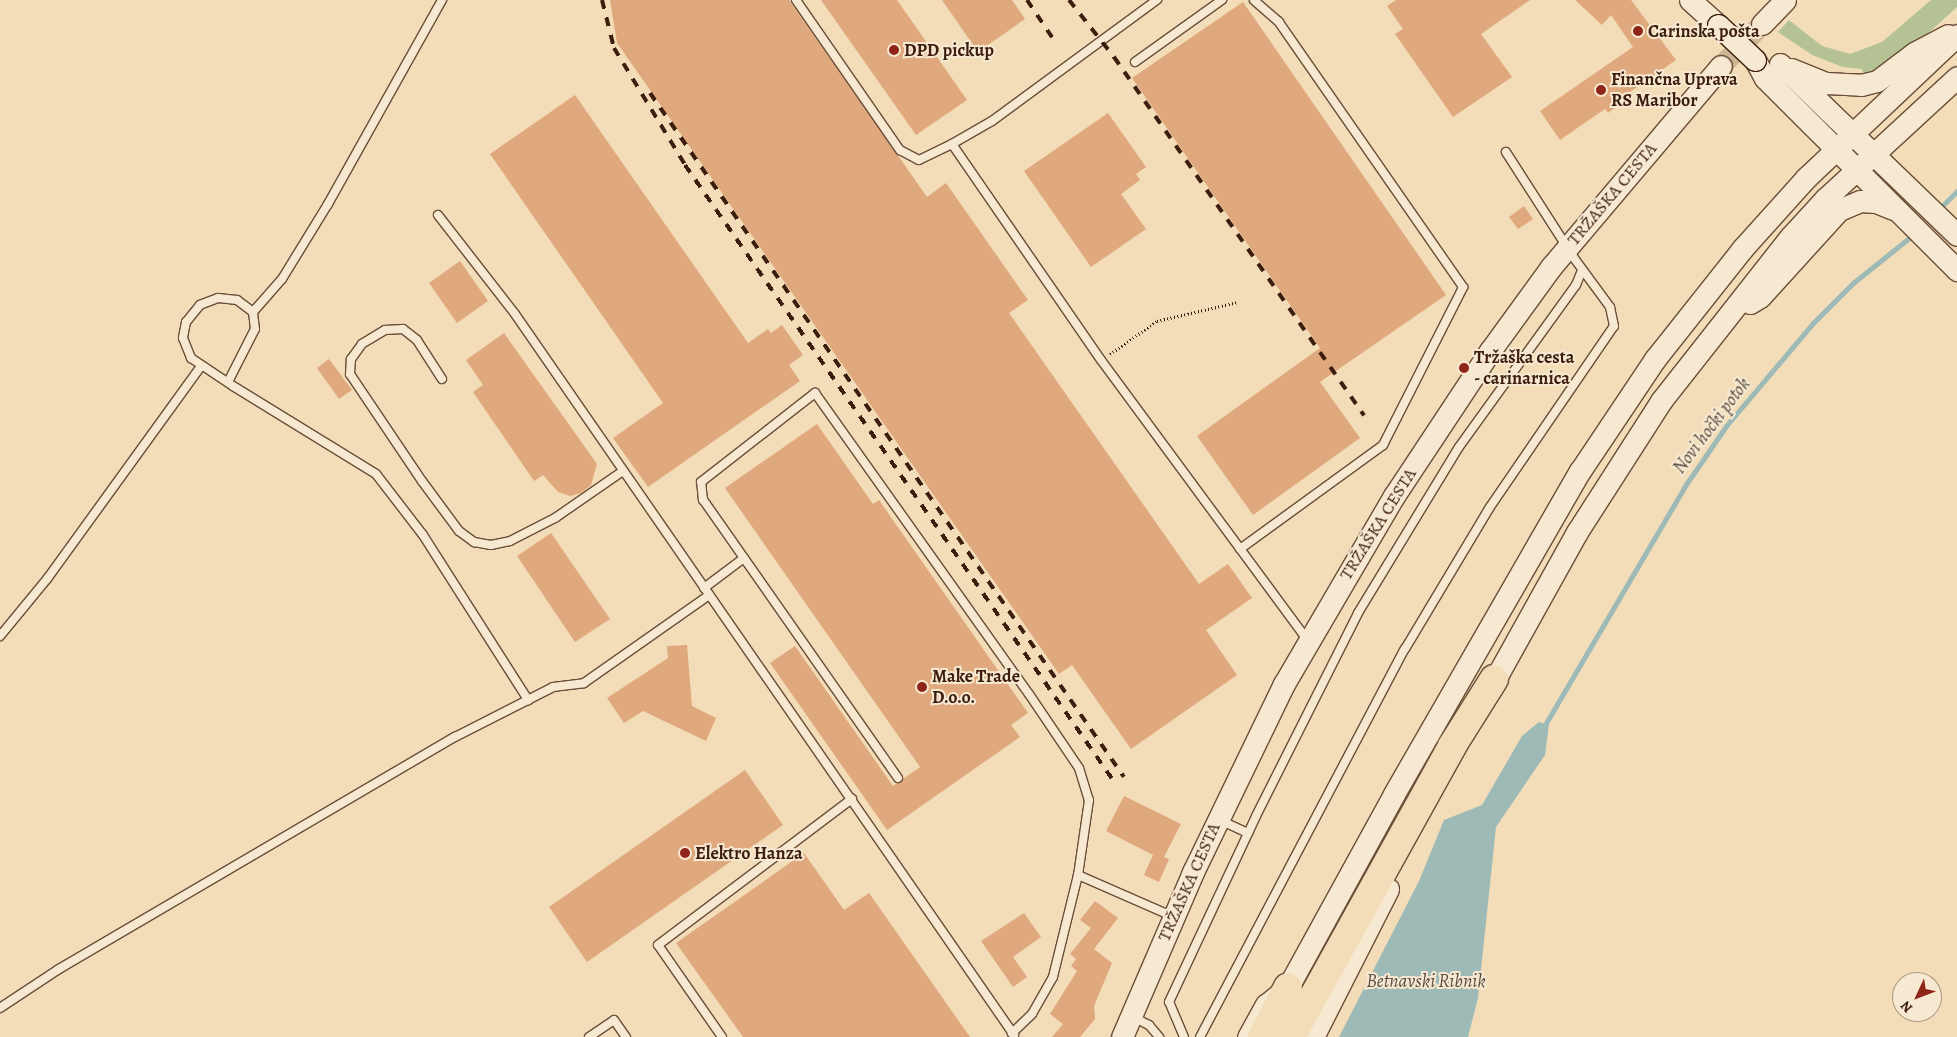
<!DOCTYPE html>
<html>
<head>
<meta charset="utf-8">
<style>
	body { margin:0 }
	#map { position:relative; width:1957px; height:1037px; overflow:hidden; background:#f2ddb8; font-family:Alegreya,serif }
	div>[style] { position:absolute }
	.green>* { inset:0; background:#b5c293 }
	.water>* { inset:0; background:#9dbab7 }
	.stream>* { height:5px; margin:-2.5px; padding:0 2.5px; transform-origin:2.5px; border-radius:2.5px; background:#9dbab7 }
	.building>* { inset:0; background:#e0a87d }
	.secondary-tunnel>* { height:21px; margin-top:-10.5px; transform-origin:0; background:repeating-linear-gradient(90deg,#ceb796 0 21px,transparent 0 32px) }
	.path>* { height:3px; margin-top:-1.5px; transform-origin:0; background:repeating-linear-gradient(90deg,#3c1d0e 0 1px,transparent 0 3.5px) }
	.roads { filter:drop-shadow(1px 0 #6a4d38) drop-shadow(-1px 0 #6a4d38) drop-shadow(0 1px #6a4d38) drop-shadow(0 -1px #6a4d38) }
	.lane>* { height:8px; margin:-4px; padding:0 4px; transform-origin:4px; border-radius:4px; background:#f7e9d1 }
	.secondary>* { height:21px; margin:-10.5px; padding:0 10.5px; transform-origin:10.5px; border-radius:10.5px; background:#f7e9d1 }
	.highway>* { height:28px; margin:-14px; padding:0 14px; transform-origin:14px; border-radius:14px; background:#f2ddb8 }
	.rail>* { height:4px; margin-top:-2px; transform-origin:0; background:repeating-linear-gradient(90deg,#3c1d0e 0 9px,transparent 0 18px) }
	.bridges { filter:drop-shadow(1px 0 #3c1d0e) drop-shadow(-1px 0 #3c1d0e) drop-shadow(0 1px #3c1d0e) drop-shadow(0 -1px #3c1d0e) }
	.secondary-bridge>* { height:21px; margin:-10.5px; padding:0 10.5px; transform-origin:10.5px; border-radius:10.5px; background:#f7e9d1 }
	.dots>* { width:14px; height:14px; translate:-50% -50%; box-sizing:border-box; border:2px solid #f7e9d1; border-radius:50% }
	span { translate:-50% -50%; white-space:nowrap; text-align:center; line-height:1.15; -webkit-text-stroke:4px #f7e9d1; paint-order:stroke }
	.poi-label { font-size:18px; color:#3c1d0e; font-weight:700 }
	.left { translate:0 -50%; text-align:left }
	.street-label { font-size:18px; color:#3c1d0e }
	.water-label { font-size:19px; color:#594c41; font-style:italic }
	.north { position:absolute; left:1892px; top:972px; width:50px; height:50px; box-sizing:border-box; background:#f7e9d1; border:1px solid #ac9783; border-radius:50%; rotate:227deg; font-size:14px; font-weight:700; line-height:20px; text-align:center; color:#3c1d0e }
	.north::after { content:''; display:block; margin:auto; width:18px; height:22px; background:#8f2418; clip-path:polygon(50% 0,100% 100%,50% 72%,0 100%) }
</style>
</head>
<body>
<div id="map">
	<div class="green">
		<i style="clip-path:polygon(1931px 0,1957px 0,1957px 7px,1903px 56px,1864px 77px,1862px 69px,1843px 67px,1812px 55px,1778px 32px,1789px 20px,1822px 46px,1850px 54px,1882px 42px)"></i>
	</div>
	<div class="water">
		<i style="clip-path:polygon(1539px 722px,1549px 725px,1545px 755px,1496px 827px,1478px 998px,1468px 1037px,1339px 1037px,1419px 881px,1444px 820px,1482px 805px,1522px 736px)"></i>
	</div>
	<div class="stream">
		<i style="left:1938px;top:210px;width:27px;rotate:-45deg"></i>
		<i style="left:1546px;top:723px;width:278px;rotate:-59.6deg"></i>
		<i style="left:1687px;top:483px;width:69px;rotate:-55.6deg"></i>
		<i style="left:1726px;top:426px;width:135px;rotate:-49.8deg"></i>
		<i style="left:1813px;top:323px;width:57px;rotate:-45deg"></i>
		<i style="left:1853px;top:283px;width:78px;rotate:-38.8deg"></i>
	</div>
	<div class="building">
		<i style="clip-path:polygon(610px 0,789px 0,927px 197px,946px 183px,1028px 300px,1009px 313px,1199px 584px,1228px 564px,1252px 598px,1206px 630px,1237px 675px,1131px 749px,1072px 665px,1059px 674px,617px 43px)"></i>
		<i style="clip-path:polygon(821px 0,897px 0,967px 100px,916px 135px)"></i>
		<i style="clip-path:polygon(942px 0,1012px 0,1025px 19px,978px 52px)"></i>
		<i style="clip-path:polygon(1396px 0,1530px 0,1481px 34px,1512px 77px,1453px 117px,1395px 34px,1403px 29px,1387px 6px)"></i>
		<i style="clip-path:polygon(1575px 0,1631px 0,1676px 60px,1617px 101px,1619px 105px,1608px 113px,1605px 109px,1560px 140px,1540px 111px,1633px 47px,1611px 15px,1602px 25px)"></i>
		<i style="clip-path:polygon(1243px 2px,1446px 295px,1320px 382px,1360px 438px,1253px 515px,1197px 436px,1320px 348px,1132px 78px)"></i>
		<i style="clip-path:polygon(575px 95px,748px 343px,768px 329px,771px 333px,782px 325px,803px 355px,789px 365px,800px 381px,648px 487px,613px 438px,663px 403px,490px 154px)"></i>
		<i style="clip-path:polygon(1108px 113px,1146px 167px,1136px 174px,1140px 180px,1121px 194px,1146px 229px,1091px 267px,1024px 171px)"></i>
		<i style="clip-path:polygon(1524px 206px,1533px 219px,1518px 229px,1509px 217px)"></i>
		<i style="clip-path:polygon(460px 261px,488px 301px,457px 323px,429px 283px)"></i>
		<i style="clip-path:polygon(504px 333px,597px 464px,591px 485px,581px 493px,570px 496px,558px 492px,543px 475px,534px 481px,473px 392px,483px 385px,466px 360px)"></i>
		<i style="clip-path:polygon(329px 359px,352px 390px,339px 399px,317px 368px)"></i>
		<i style="clip-path:polygon(817px 424px,873px 504px,879px 500px,1028px 713px,1011px 725px,1020px 737px,887px 830px,770px 663px,795px 646px,893px 786px,920px 767px,725px 488px)"></i>
		<i style="clip-path:polygon(551px 533px,610px 619px,575px 642px,517px 556px)"></i>
		<i style="clip-path:polygon(687px 645px,692px 706px,716px 718px,706px 741px,643px 711px,624px 723px,607px 698px,668px 658px,667px 646px)"></i>
		<i style="clip-path:polygon(745px 770px,783px 825px,587px 962px,549px 907px)"></i>
		<i style="clip-path:polygon(1124px 796px,1181px 824px,1164px 857px,1169px 859px,1159px 882px,1144px 875px,1153px 855px,1106px 831px)"></i>
		<i style="clip-path:polygon(804px 853px,844px 910px,869px 893px,970px 1037px,743px 1037px,676px 943px)"></i>
		<i style="clip-path:polygon(1095px 901px,1118px 918px,1094px 949px,1112px 963px,1094px 1006px,1095px 1019px,1080px 1037px,1052px 1037px,1063px 1024px,1050px 1014px,1077px 971px,1071px 966px,1076px 959px,1070px 954px,1091px 928px,1080px 920px)"></i>
		<i style="clip-path:polygon(1024px 913px,1041px 937px,1013px 957px,1027px 977px,1013px 987px,981px 941px)"></i>
	</div>
	<div class="secondary-tunnel">
		<i style="left:1721px;top:66px;width:59px;rotate:-45.7deg"></i>
	</div>
	<div class="path">
		<i style="left:1110px;top:354px;width:57px;rotate:-35.1deg"></i>
		<i style="left:1157px;top:321px;width:83px;rotate:-13.2deg"></i>
	</div>
	<div class="roads">
		<div class="lane">
			<i style="left:796px;top:0;width:183px;rotate:55.3deg"></i>
			<i style="left:900px;top:150px;width:21px;rotate:28deg"></i>
			<i style="left:919px;top:160px;width:37px;rotate:-26deg"></i>
			<i style="left:952px;top:144px;width:262px;rotate:55.4deg"></i>
			<i style="left:1101px;top:360px;width:347px;rotate:53.6deg"></i>
			<i style="left:1135px;top:62px;width:107px;rotate:-35.5deg"></i>
			<i style="left:952px;top:144px;width:46px;rotate:-29.9deg"></i>
			<i style="left:992px;top:121px;width:205px;rotate:-36.3deg"></i>
			<i style="left:438px;top:215px;width:125px;rotate:52.1deg"></i>
			<i style="left:515px;top:314px;width:877px;rotate:55.31deg"></i>
			<i style="left:253px;top:312px;width:44px;rotate:-48.7deg"></i>
			<i style="left:282px;top:279px;width:88px;rotate:-58.5deg"></i>
			<i style="left:328px;top:204px;width:234px;rotate:-60.8deg"></i>
			<i style="left:442px;top:379px;width:46px;rotate:-122.7deg"></i>
			<i style="left:417px;top:340px;width:18px;rotate:-142deg"></i>
			<i style="left:403px;top:329px;width:18px;rotate:177deg"></i>
			<i style="left:385px;top:330px;width:27px;rotate:149deg"></i>
			<i style="left:362px;top:344px;width:19px;rotate:126deg"></i>
			<i style="left:351px;top:359px;width:15px;rotate:94deg"></i>
			<i style="left:350px;top:374px;width:129px;rotate:56.1deg"></i>
			<i style="left:422px;top:481px;width:62px;rotate:53.5deg"></i>
			<i style="left:459px;top:531px;width:19px;rotate:36deg"></i>
			<i style="left:474px;top:542px;width:17px;rotate:10deg"></i>
			<i style="left:491px;top:545px;width:19px;rotate:-12deg"></i>
			<i style="left:510px;top:541px;width:51px;rotate:-27.1deg"></i>
			<i style="left:555px;top:518px;width:83px;rotate:-34.7deg"></i>
			<i style="left:228px;top:382px;width:59px;rotate:-63deg"></i>
			<i style="left:255px;top:329px;width:17px;rotate:-97deg"></i>
			<i style="left:253px;top:312px;width:20px;rotate:-143deg"></i>
			<i style="left:237px;top:300px;width:19px;rotate:-174deg"></i>
			<i style="left:218px;top:298px;width:19px;rotate:159deg"></i>
			<i style="left:200px;top:305px;width:22px;rotate:129deg"></i>
			<i style="left:186px;top:322px;width:16px;rotate:101deg"></i>
			<i style="left:183px;top:338px;width:22px;rotate:68deg"></i>
			<i style="left:191px;top:358px;width:50px;rotate:33.7deg"></i>
			<i style="left:233px;top:386px;width:168px;rotate:31.6deg"></i>
			<i style="left:376px;top:474px;width:77px;rotate:52.4deg"></i>
			<i style="left:423px;top:535px;width:196px;rotate:57.5deg"></i>
			<i style="left:1240px;top:549px;width:177px;rotate:-36deg"></i>
			<i style="left:1383px;top:445px;width:177px;rotate:-63.1deg"></i>
			<i style="left:1463px;top:287px;width:323px;rotate:-124.8deg"></i>
			<i style="left:1279px;top:22px;width:33px;rotate:-139deg"></i>
			<i style="left:704px;top:588px;width:50px;rotate:-36.9deg"></i>
			<i style="left:0;top:636px;width:74px;rotate:-50.5deg"></i>
			<i style="left:47px;top:579px;width:263px;rotate:-54.1deg"></i>
			<i style="left:898px;top:778px;width:340px;rotate:-125deg"></i>
			<i style="left:703px;top:500px;width:18px;rotate:-96deg"></i>
			<i style="left:701px;top:482px;width:145px;rotate:-38deg"></i>
			<i style="left:815px;top:393px;width:369px;rotate:54.6deg"></i>
			<i style="left:1029px;top:694px;width:89px;rotate:56deg"></i>
			<i style="left:1079px;top:768px;width:34px;rotate:73deg"></i>
			<i style="left:1089px;top:800px;width:76px;rotate:98.3deg"></i>
			<i style="left:1078px;top:875px;width:105px;rotate:103.8deg"></i>
			<i style="left:1053px;top:977px;width:43px;rotate:119.6deg"></i>
			<i style="left:1032px;top:1014px;width:28px;rotate:136deg"></i>
			<i style="left:1220px;top:820px;width:31px;rotate:25deg"></i>
			<i style="left:1078px;top:875px;width:103px;rotate:23.6deg"></i>
			<i style="left:0;top:1008px;width:71px;rotate:-33.5deg"></i>
			<i style="left:59px;top:969px;width:459px;rotate:-30.4deg"></i>
			<i style="left:455px;top:737px;width:110px;rotate:-27deg"></i>
			<i style="left:553px;top:687px;width:31px;rotate:-7deg"></i>
			<i style="left:584px;top:683px;width:153px;rotate:-35.1deg"></i>
			<i style="left:1133px;top:1017px;width:18px;rotate:27deg"></i>
			<i style="left:1149px;top:1025px;width:16px;rotate:50deg"></i>
			<i style="left:589px;top:1037px;width:30px;rotate:-34deg"></i>
			<i style="left:614px;top:1020px;width:21px;rotate:55deg"></i>
			<i style="left:722px;top:1037px;width:112px;rotate:-124.8deg"></i>
			<i style="left:658px;top:945px;width:243px;rotate:-37deg"></i>
			<i style="left:1184px;top:1037px;width:38px;rotate:-113deg"></i>
			<i style="left:1169px;top:1002px;width:205px;rotate:-64.9deg"></i>
			<i style="left:1256px;top:816px;width:227px;rotate:-63.3deg"></i>
			<i style="left:1358px;top:613px;width:194px;rotate:-58.7deg"></i>
			<i style="left:1459px;top:447px;width:200px;rotate:-54.2deg"></i>
			<i style="left:1576px;top:285px;width:16px;rotate:-68deg"></i>
			<i style="left:1200px;top:1037px;width:439px;rotate:-62.2deg"></i>
			<i style="left:1405px;top:649px;width:165px;rotate:-59.1deg"></i>
			<i style="left:1490px;top:507px;width:219px;rotate:-55.6deg"></i>
			<i style="left:1614px;top:326px;width:19px;rotate:-102deg"></i>
			<i style="left:1610px;top:307px;width:61px;rotate:-126.3deg"></i>
			<i style="left:1574px;top:258px;width:126px;rotate:-122.7deg"></i>
		</div>
		<div class="secondary">
			<i style="left:1690px;top:0;width:38px;rotate:42deg"></i>
			<i style="left:1762px;top:24px;width:33px;rotate:-46deg"></i>
			<i style="left:1755px;top:60px;width:21px;rotate:61deg"></i>
			<i style="left:1765px;top:78px;width:272px;rotate:45deg"></i>
			<i style="left:1780px;top:64px;width:246px;rotate:44deg"></i>
			<i style="left:1791px;top:69px;width:38px;rotate:22deg"></i>
			<i style="left:1826px;top:83px;width:35px;rotate:3deg"></i>
			<i style="left:1861px;top:85px;width:16px;rotate:-14deg"></i>
			<i style="left:1877px;top:81px;width:46px;rotate:-37.1deg"></i>
			<i style="left:1914px;top:53px;width:38px;rotate:-28deg"></i>
			<i style="left:1750px;top:303px;width:12px;rotate:-31deg"></i>
			<i style="left:1760px;top:297px;width:118px;rotate:-47.8deg"></i>
			<i style="left:1839px;top:210px;width:23px;rotate:-23deg"></i>
			<i style="left:1860px;top:201px;width:16px;rotate:4deg"></i>
			<i style="left:1876px;top:202px;width:18px;rotate:22deg"></i>
			<i style="left:1488px;top:692px;width:183px;rotate:-60.9deg"></i>
			<i style="left:1577px;top:532px;width:156px;rotate:-57.3deg"></i>
			<i style="left:1661px;top:401px;width:210px;rotate:-51.8deg"></i>
			<i style="left:1791px;top:236px;width:52px;rotate:-47.4deg"></i>
			<i style="left:1826px;top:198px;width:178px;rotate:-42.7deg"></i>
			<i style="left:1122px;top:1037px;width:180px;rotate:-66.7deg"></i>
			<i style="left:1193px;top:872px;width:209px;rotate:-64.2deg"></i>
			<i style="left:1284px;top:684px;width:218px;rotate:-59.7deg"></i>
			<i style="left:1394px;top:496px;width:174px;rotate:-56.5deg"></i>
			<i style="left:1490px;top:351px;width:104px;rotate:-54deg"></i>
			<i style="left:1551px;top:267px;width:263px;rotate:-49.8deg"></i>
			<i style="left:1248px;top:1037px;width:37px;rotate:-61deg"></i>
			<i style="left:1266px;top:1005px;width:28px;rotate:-39deg"></i>
			<i style="left:1288px;top:987px;width:220px;rotate:-61.2deg"></i>
			<i style="left:1394px;top:794px;width:373px;rotate:-60.1deg"></i>
			<i style="left:1580px;top:471px;width:135px;rotate:-56.2deg"></i>
			<i style="left:1655px;top:359px;width:142px;rotate:-51.6deg"></i>
			<i style="left:1743px;top:248px;width:94px;rotate:-48deg"></i>
			<i style="left:1806px;top:178px;width:208px;rotate:-43.4deg"></i>
			<i style="left:1313px;top:1037px;width:166px;rotate:-63.1deg"></i>
		</div>
		<div class="highway">
			<i style="left:1262px;top:1037px;width:56px;rotate:-62.5deg"></i>
			<i style="left:1291px;top:1037px;width:333px;rotate:-61deg"></i>
			<i style="left:1452px;top:746px;width:79px;rotate:-57.9deg"></i>
		</div>
	</div>
	<div class="rail">
		<i style="left:602px;top:0;width:49px;rotate:76deg"></i>
		<i style="left:614px;top:48px;width:137px;rotate:58.7deg"></i>
		<i style="left:685px;top:165px;width:753px;rotate:55.17deg"></i>
		<i style="left:1027px;top:0;width:45px;rotate:56deg"></i>
		<i style="left:1069px;top:0;width:73px;rotate:51.7deg"></i>
		<i style="left:1114px;top:57px;width:437px;rotate:55.1deg"></i>
		<i style="left:650px;top:93px;width:832px;rotate:55.28deg"></i>
	</div>
	<div class="bridges">
		<div class="secondary-bridge">
			<i style="left:1718px;top:25px;width:51px;rotate:43.4deg"></i>
		</div>
	</div>
	<div class="dots">
		<i style="left:1638px;top:31px;background:#8f2418"></i>
		<i style="left:894px;top:50px;background:#8f2418"></i>
		<i style="left:1601px;top:90px;background:#8f2418"></i>
		<i style="left:1464px;top:368px;background:#8f2418"></i>
		<i style="left:922px;top:687px;background:#8f2418"></i>
		<i style="left:685px;top:853px;background:#8f2418"></i>
	</div>
	<div class="poi-label">
		<span class="left" style="left:1648px;top:31px">Carinska pošta</span>
		<span class="left" style="left:904px;top:50px">DPD pickup</span>
		<span class="left" style="left:1611px;top:90px">Finančna Uprava<br>RS Maribor</span>
		<span class="left" style="left:1474px;top:368px">Tržaška cesta<br>- carinarnica</span>
		<span class="left" style="left:932px;top:687px">Make Trade<br>D.o.o.</span>
		<span class="left" style="left:695px;top:853px">Elektro Hanza</span>
	</div>
	<div class="street-label">
		<span style="left:1612px;top:194px;rotate:-50deg">TRŽAŠKA CESTA</span>
		<span style="left:1378px;top:524px;rotate:-58deg">TRŽAŠKA CESTA</span>
		<span style="left:1189px;top:882px;rotate:-66deg">TRŽAŠKA CESTA</span>
	</div>
	<div class="water-label">
		<span style="left:1712px;top:426px;rotate:-53deg">Novi hočki potok</span>
		<span style="left:1426px;top:982px">Betnavski Ribnik</span>
	</div>
	<div class="north">N</div>
</div>
</body>
</html>
